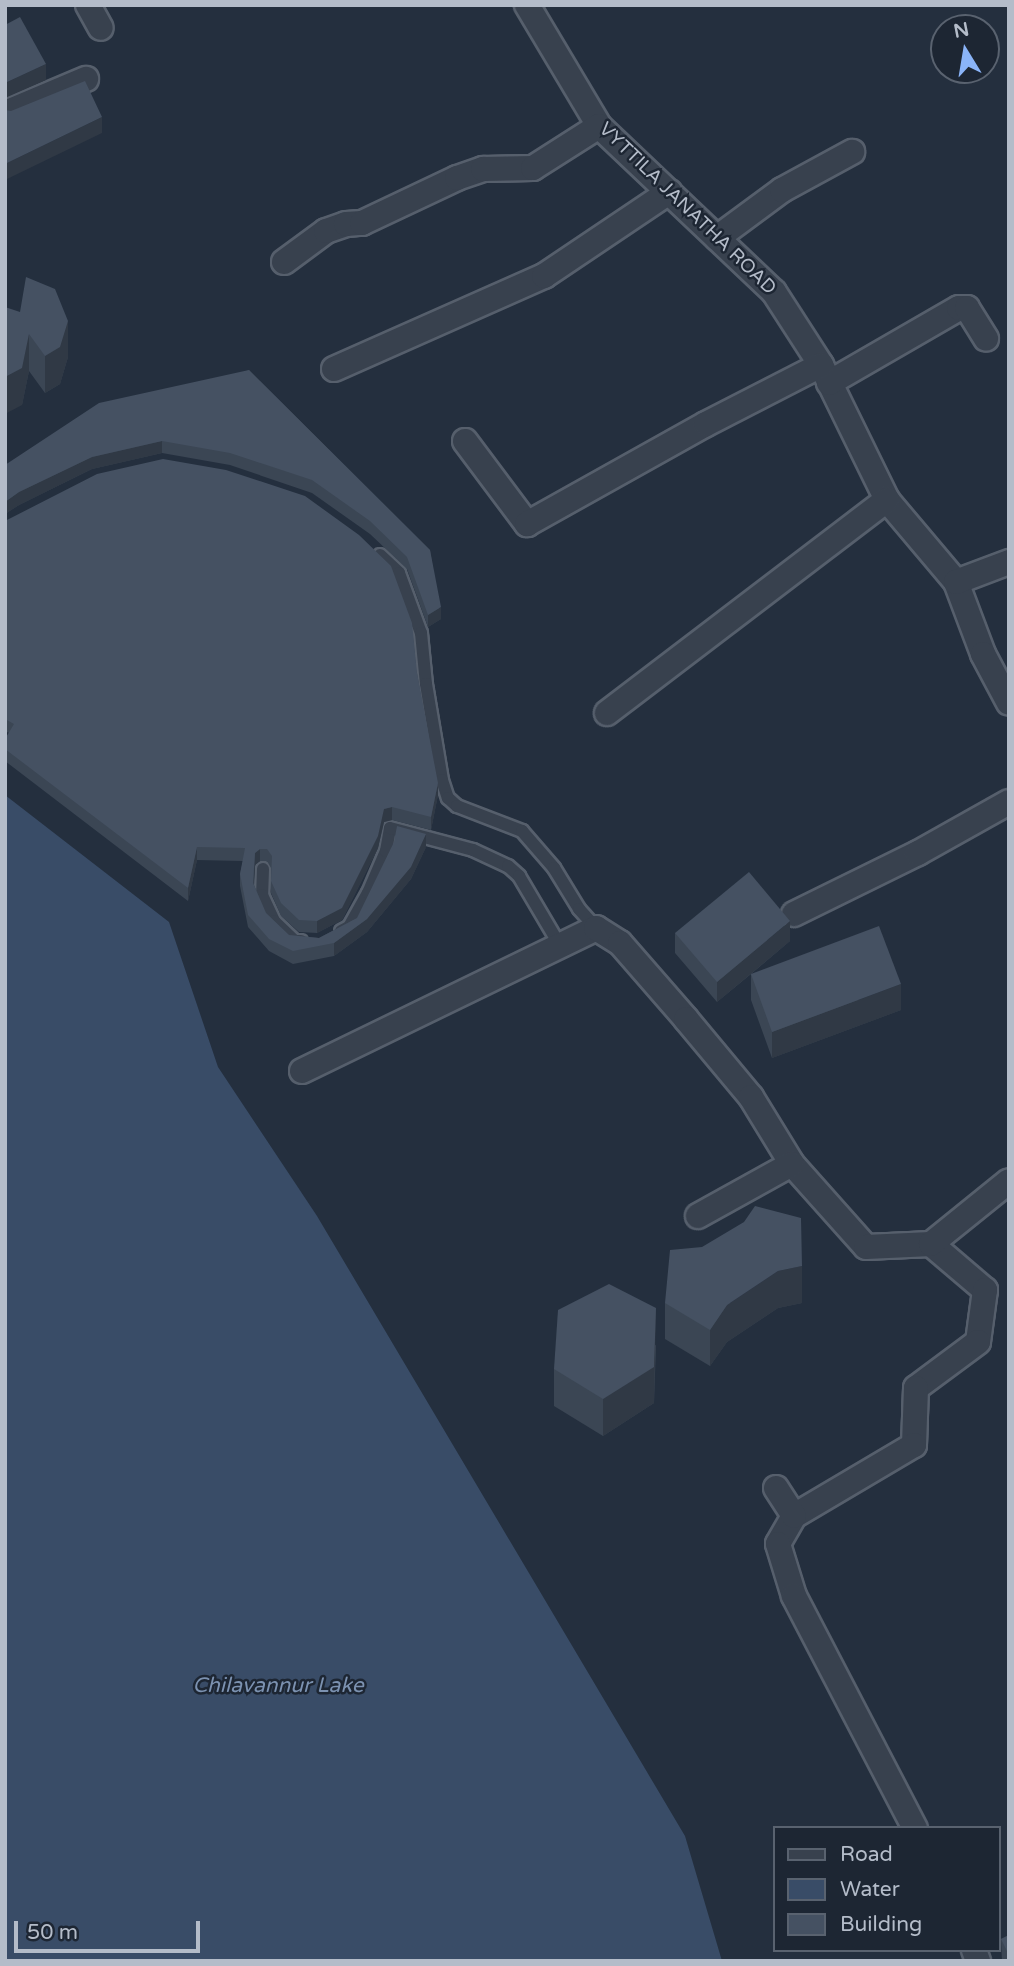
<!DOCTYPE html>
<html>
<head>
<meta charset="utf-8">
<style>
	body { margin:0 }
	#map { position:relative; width:1014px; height:1966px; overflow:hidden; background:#242f3e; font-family:"Varela Round",sans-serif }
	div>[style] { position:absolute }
	.water>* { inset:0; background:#394c67 }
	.roads { filter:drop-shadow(2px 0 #565f6c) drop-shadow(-2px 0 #565f6c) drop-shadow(0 2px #565f6c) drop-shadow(0 -2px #565f6c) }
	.service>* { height:12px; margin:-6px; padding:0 6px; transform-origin:6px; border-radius:6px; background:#38414e }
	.minor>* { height:24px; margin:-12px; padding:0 12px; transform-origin:12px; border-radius:12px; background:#38414e }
	.wall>* { inset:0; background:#3b4654 }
	.shaded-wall>* { inset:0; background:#303945 }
	.building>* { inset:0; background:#455162 }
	span { translate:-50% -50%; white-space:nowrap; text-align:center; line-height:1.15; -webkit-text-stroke:5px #1d2633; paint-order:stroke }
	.street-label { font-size:19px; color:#b4bcc9 }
	.water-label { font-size:21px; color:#7c92b1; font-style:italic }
	.frame { position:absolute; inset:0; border:7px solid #b4bcc9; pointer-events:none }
	.legend { position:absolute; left:773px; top:1826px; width:228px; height:126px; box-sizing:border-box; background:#1d2633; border:2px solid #59626f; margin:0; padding:9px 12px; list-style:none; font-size:21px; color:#b4bcc9 }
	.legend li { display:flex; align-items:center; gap:14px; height:35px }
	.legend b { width:35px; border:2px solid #59626f }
	.north { position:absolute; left:930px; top:14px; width:70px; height:70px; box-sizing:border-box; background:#1d2633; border:2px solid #59626f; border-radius:50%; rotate:349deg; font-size:19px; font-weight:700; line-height:28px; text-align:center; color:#b4bcc9 }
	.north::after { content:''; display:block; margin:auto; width:24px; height:32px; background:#8ab4f8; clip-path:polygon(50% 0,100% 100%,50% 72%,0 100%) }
	.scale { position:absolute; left:14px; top:1921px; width:186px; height:32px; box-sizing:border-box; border:4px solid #b4bcc9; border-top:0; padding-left:9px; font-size:21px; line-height:24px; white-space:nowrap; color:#b4bcc9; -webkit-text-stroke:5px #1d2633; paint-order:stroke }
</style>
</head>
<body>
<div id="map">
	<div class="water">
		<i style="clip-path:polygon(5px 795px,169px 922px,218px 1067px,317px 1216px,685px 1836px,722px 1961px,5px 1961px)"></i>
	</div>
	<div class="roads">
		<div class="service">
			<i style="left:380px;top:555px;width:26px;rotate:43deg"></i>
			<i style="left:399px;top:573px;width:64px;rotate:69.9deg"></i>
			<i style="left:421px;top:633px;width:51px;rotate:84.4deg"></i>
			<i style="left:426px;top:684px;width:97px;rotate:80.5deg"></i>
			<i style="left:442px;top:780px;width:19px;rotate:72deg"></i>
			<i style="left:448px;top:798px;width:12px;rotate:42deg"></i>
			<i style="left:457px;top:806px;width:70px;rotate:21deg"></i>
			<i style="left:522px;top:831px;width:49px;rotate:49.1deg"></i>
			<i style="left:554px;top:868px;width:48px;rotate:58.6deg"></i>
			<i style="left:579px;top:909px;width:25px;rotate:48deg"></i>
			<i style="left:263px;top:869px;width:26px;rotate:92deg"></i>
			<i style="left:262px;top:895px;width:29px;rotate:65deg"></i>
			<i style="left:274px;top:921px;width:29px;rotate:44deg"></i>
			<i style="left:295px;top:941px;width:6px"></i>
			<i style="left:341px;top:931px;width:9px;rotate:-27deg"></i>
			<i style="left:349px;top:927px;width:39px;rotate:-61deg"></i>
			<i style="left:368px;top:893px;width:46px;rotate:-66.8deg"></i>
			<i style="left:386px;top:851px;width:23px;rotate:-80deg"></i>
			<i style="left:390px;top:828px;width:86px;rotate:14.8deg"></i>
			<i style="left:473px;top:850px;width:38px;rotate:25deg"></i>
			<i style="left:508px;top:866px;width:15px;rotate:42deg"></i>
			<i style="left:519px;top:876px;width:79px;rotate:59.5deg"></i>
		</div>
		<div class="minor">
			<i style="left:88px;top:5px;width:26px;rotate:61deg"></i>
			<i style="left:527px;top:5px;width:141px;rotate:59.2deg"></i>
			<i style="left:599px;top:126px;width:241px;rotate:43.5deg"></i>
			<i style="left:774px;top:292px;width:87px;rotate:57.2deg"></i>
			<i style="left:821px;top:365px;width:150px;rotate:63.9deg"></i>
			<i style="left:887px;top:500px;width:107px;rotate:49.9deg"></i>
			<i style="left:956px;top:582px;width:77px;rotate:69.4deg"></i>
			<i style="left:983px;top:654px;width:55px;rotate:62deg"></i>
			<i style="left:5px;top:113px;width:88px;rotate:-22.8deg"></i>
			<i style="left:717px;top:238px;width:81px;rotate:-36.4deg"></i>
			<i style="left:782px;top:190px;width:80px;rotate:-28.5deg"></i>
			<i style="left:284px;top:262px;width:52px;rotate:-36.4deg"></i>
			<i style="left:326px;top:231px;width:21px;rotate:-19deg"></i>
			<i style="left:346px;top:224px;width:16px;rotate:-4deg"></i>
			<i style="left:362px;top:223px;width:105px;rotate:-25.3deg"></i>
			<i style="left:457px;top:178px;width:28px;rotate:-19deg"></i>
			<i style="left:483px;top:169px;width:50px;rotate:-1.1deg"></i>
			<i style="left:533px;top:168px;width:78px;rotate:-32.5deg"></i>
			<i style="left:334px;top:369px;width:230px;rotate:-23.9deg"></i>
			<i style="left:544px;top:276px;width:151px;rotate:-33.9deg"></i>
			<i style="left:829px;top:383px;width:150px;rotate:-30deg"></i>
			<i style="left:959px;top:308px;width:8px"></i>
			<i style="left:967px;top:308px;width:36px;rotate:58deg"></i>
			<i style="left:465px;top:441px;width:104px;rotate:53.2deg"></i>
			<i style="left:527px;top:524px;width:205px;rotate:-29.2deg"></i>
			<i style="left:706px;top:424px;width:129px;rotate:-27.2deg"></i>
			<i style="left:956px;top:582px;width:57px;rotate:-20.7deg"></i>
			<i style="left:607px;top:713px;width:352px;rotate:-37.3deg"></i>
			<i style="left:794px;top:914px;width:138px;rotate:-26.2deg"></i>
			<i style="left:918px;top:853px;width:104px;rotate:-29.3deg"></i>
			<i style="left:302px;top:1071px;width:327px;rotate:-25.9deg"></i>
			<i style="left:596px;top:928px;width:28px;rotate:32deg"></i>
			<i style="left:620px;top:943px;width:101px;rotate:49deg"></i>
			<i style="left:686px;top:1019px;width:102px;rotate:50.2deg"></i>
			<i style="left:751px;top:1097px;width:79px;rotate:58.5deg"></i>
			<i style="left:792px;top:1164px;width:111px;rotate:48.3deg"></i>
			<i style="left:866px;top:1247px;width:65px;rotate:-2.6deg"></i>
			<i style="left:931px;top:1244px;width:71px;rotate:40.4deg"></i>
			<i style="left:985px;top:1290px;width:52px;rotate:97.7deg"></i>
			<i style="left:978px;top:1342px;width:77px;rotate:143.4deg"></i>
			<i style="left:916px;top:1388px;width:57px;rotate:92deg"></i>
			<i style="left:914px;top:1445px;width:139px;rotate:149.4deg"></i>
			<i style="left:794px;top:1516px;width:32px;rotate:120deg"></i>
			<i style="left:778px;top:1544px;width:54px;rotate:72.9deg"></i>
			<i style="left:794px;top:1596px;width:262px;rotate:62.5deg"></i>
			<i style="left:698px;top:1216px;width:107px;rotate:-29deg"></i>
			<i style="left:931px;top:1244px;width:100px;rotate:-38.9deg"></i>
			<i style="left:776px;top:1488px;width:33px;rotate:57deg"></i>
			<i style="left:974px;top:1950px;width:12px;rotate:70deg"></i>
		</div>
	</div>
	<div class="wall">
		<i style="clip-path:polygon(5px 307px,68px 357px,60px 384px,45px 393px,29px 371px,22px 405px)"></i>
		<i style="clip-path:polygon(249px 370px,430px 550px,441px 619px,428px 627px,407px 569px,370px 534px,312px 493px,230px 465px,162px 453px,92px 469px,19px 505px,5px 514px,5px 465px)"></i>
		<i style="clip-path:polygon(5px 521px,417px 673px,438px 795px,431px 830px,392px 820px,384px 822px,378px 848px,342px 920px,317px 933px,299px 932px,281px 916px,271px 893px,271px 868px,267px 861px,260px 861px,255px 865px,254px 885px,266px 913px,289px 935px,319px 938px,357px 918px,426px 847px,411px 879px,367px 932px,334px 956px,293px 964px,269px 951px,248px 927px,240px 886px,240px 874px,243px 861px,197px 860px,188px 901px,5px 761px,5px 739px,9px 733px,5px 731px)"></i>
		<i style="clip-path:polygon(675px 933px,790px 941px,751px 974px,901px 1010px,772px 1058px,751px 1000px,751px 974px,717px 1002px,675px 953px)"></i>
		<i style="clip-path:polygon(665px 1303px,802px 1303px,778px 1308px,727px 1342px,710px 1366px,665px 1339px)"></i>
		<i style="clip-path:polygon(656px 1345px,654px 1403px,603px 1436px,554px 1406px,554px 1369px)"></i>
		<i style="clip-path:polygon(1009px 1935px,1009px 1961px,1002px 1961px,1001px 1939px)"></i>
	</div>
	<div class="shaded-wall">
		<i style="clip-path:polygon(46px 64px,46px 80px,5px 98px,5px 83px)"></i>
		<i style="clip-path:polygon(102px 117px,102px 133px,5px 180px,5px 164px)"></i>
		<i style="clip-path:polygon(68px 321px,68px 357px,60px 384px,45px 393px,45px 356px)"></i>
		<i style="clip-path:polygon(29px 334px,29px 371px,22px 405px,5px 414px,5px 377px)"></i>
		<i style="clip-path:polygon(162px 441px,162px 453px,92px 469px,19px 505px,5px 514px,5px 502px,19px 492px,92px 457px)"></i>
		<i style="clip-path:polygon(441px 607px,441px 619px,428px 627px,428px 615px)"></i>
		<i style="clip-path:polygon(438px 783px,438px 795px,431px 830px,431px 817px)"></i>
		<i style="clip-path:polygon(392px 807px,392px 820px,384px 822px,378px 848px,342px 920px,317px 933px,317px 921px,384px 809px)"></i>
		<i style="clip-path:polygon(426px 834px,426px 847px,411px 879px,367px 932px,334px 956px,334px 943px,367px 919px)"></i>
		<i style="clip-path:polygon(197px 847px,197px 860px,188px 901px,188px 888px)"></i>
		<i style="clip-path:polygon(260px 849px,260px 861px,255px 865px,253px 895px,255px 853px)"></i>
		<i style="clip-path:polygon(790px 921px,790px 941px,717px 1002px,717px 982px)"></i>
		<i style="clip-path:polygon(901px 984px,901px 1010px,772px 1058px,772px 1032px)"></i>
		<i style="clip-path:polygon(802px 1266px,802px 1303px,778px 1308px,727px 1342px,710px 1366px,710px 1330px,727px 1305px,778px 1271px)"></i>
		<i style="clip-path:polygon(656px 1308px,654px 1403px,603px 1436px,603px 1399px)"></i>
	</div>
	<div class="building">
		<i style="clip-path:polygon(20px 17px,46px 64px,5px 83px,5px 25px)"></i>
		<i style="clip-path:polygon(85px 81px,102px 117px,5px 164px,5px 110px,11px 111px)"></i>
		<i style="clip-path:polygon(26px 277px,55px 289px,68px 321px,60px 347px,45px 356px,29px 334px,22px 368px,5px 377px,5px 307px,20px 312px)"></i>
		<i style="clip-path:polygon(249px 370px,430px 550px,441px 607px,428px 615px,407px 557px,370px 521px,312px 480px,230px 453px,162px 441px,92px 457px,19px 492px,5px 502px,5px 465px,99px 403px)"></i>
		<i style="clip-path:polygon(163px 459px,226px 470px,305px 496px,359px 535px,391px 566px,412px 623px,417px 673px,438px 783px,431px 817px,392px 807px,384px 809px,378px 836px,342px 908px,317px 921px,299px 920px,281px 903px,271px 881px,272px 856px,267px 849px,260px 849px,255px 853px,253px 883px,266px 913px,289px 935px,319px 938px,357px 918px,394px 842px,397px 826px,426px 834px,411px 867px,367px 919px,334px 943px,293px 951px,269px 939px,248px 915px,240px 874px,245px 848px,197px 847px,188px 888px,5px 749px,5px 739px,14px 724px,5px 719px,5px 521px,97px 474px)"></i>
		<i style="clip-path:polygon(749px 872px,790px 921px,717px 982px,675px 933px)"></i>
		<i style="clip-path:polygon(879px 926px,901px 984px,772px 1032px,751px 974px)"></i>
		<i style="clip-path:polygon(755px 1206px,801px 1218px,802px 1266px,778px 1271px,727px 1305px,710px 1330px,665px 1303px,670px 1250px,702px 1247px,744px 1222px)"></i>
		<i style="clip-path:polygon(609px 1284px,656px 1308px,654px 1367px,603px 1399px,554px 1369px,558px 1310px)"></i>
		<i style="clip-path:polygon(1009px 1935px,1009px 1955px,1001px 1939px)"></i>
	</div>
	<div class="street-label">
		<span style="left:687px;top:209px;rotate:44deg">VYTTILA JANATHA ROAD</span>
	</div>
	<div class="water-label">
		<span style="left:278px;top:1686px">Chilavannur Lake</span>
	</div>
	<div class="frame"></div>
	<ul class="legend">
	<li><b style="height:9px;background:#38414e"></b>Road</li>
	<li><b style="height:19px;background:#394c67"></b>Water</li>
	<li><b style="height:19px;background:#455162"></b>Building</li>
	</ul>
	<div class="north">N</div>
	<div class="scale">50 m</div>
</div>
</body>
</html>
